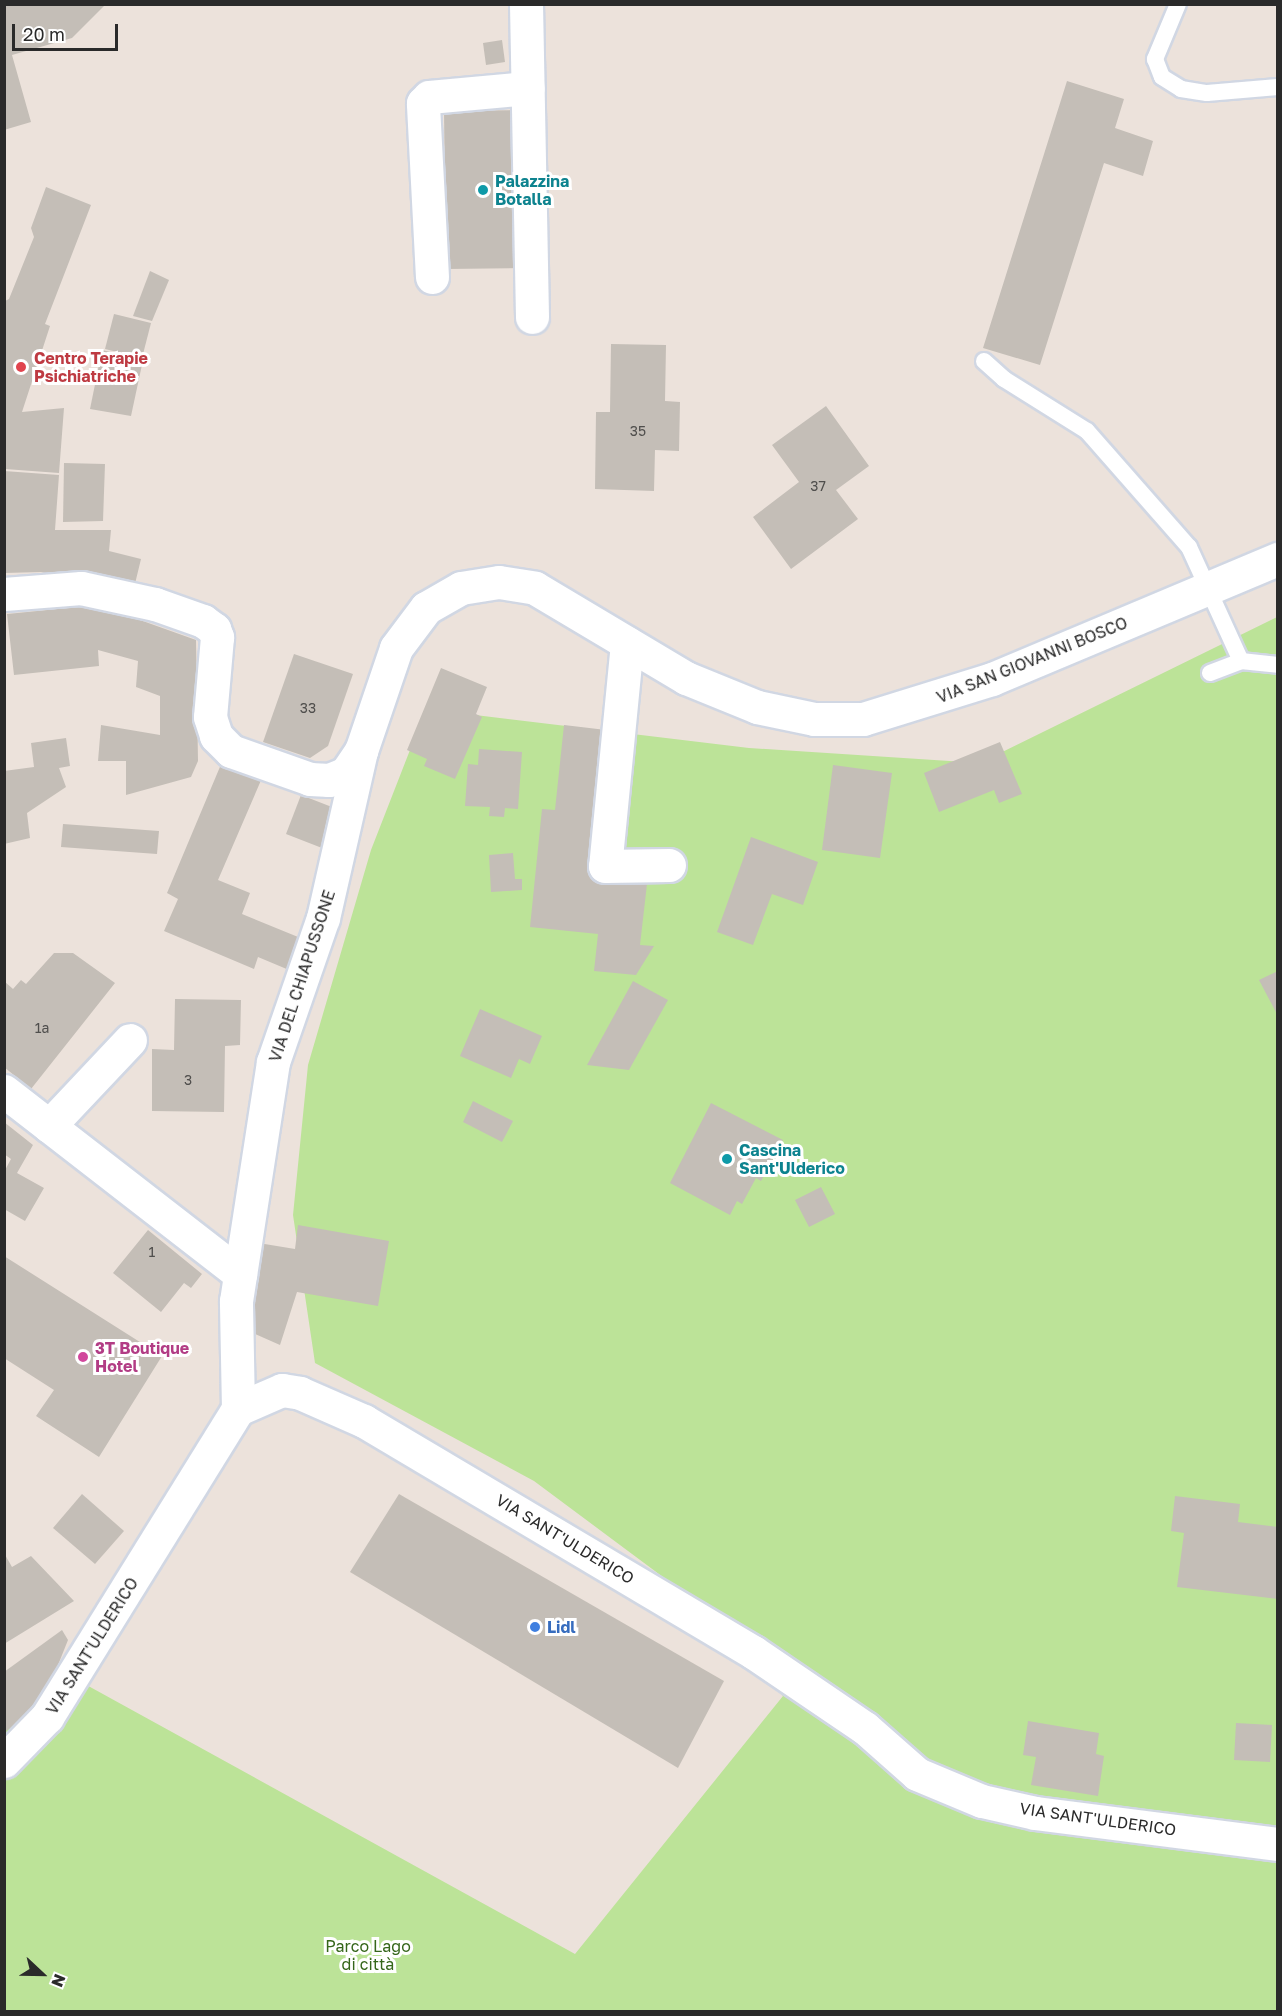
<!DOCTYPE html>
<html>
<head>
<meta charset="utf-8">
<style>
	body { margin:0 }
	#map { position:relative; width:1282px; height:2016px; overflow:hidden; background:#ece2db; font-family:"Golos Text",sans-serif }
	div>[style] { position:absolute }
	.green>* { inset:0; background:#bce398 }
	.building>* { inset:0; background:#c4beb7 }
	.roads { filter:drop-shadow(2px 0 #d1d7e3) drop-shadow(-2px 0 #d1d7e3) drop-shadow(0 2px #d1d7e3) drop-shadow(0 -2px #d1d7e3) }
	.lane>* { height:16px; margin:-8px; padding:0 8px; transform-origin:8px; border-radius:8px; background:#fff }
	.street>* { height:33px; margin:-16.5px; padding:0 16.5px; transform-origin:16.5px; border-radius:16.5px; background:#fff }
	.dots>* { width:16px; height:16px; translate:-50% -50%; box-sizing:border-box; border:3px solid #fff; border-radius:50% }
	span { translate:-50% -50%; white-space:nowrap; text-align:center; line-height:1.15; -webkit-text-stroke:6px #fff; paint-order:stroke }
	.number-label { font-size:14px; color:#504f4d }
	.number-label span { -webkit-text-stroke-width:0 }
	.culture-label { font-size:16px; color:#0d838f; font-weight:700 }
	.left { translate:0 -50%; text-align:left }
	.health-label { font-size:16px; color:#be3a42; font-weight:700 }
	.street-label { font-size:16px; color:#2a2a2a }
	.hotel-label { font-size:16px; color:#b23c85; font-weight:700 }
	.shop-label { font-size:16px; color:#366cbe; font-weight:700 }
	.park-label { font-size:16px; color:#35661a }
	.frame { position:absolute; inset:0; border:6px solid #2a2a2a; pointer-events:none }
	.north { position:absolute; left:12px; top:1944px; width:60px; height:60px; -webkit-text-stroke:4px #fff; paint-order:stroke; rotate:112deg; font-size:16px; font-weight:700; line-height:24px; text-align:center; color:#2a2a2a }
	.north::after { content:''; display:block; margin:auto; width:21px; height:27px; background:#2a2a2a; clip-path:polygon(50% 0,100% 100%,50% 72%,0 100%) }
	.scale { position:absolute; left:12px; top:24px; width:106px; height:27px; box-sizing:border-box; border:3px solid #2a2a2a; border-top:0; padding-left:8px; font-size:18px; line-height:21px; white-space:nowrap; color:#2a2a2a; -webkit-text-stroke:4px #fff; paint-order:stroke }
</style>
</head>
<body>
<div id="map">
	<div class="green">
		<i style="clip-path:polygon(1277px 617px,1277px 2011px,5px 2011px,4px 1708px,52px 1666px,575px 1954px,783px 1696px,671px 1583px,534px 1481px,315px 1363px,293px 1215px,308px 1065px,371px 850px,426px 709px,749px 748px,980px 763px)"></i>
	</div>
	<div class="building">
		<i style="clip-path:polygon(4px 4px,106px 4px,72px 38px,12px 55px,31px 122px,4px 130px)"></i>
		<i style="clip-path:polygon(502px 40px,505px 62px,486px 65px,483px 43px)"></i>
		<i style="clip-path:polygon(1067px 81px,1124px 99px,1115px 128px,1153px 141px,1143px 176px,1104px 163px,1040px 365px,983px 348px)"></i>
		<i style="clip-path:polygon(520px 110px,522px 268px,446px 269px,444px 111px)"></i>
		<i style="clip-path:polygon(46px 187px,91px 205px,45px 324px,50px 326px,22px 412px,64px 408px,59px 473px,5px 469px,5px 301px,9px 299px,34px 237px,31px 228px)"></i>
		<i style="clip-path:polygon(150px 271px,169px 280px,152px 321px,133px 316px)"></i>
		<i style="clip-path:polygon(114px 314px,151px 323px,142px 358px,105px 349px)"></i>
		<i style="clip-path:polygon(611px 344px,666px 345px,665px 401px,680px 402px,679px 451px,655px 450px,654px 491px,595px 489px,596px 412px,610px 412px)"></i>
		<i style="clip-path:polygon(102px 350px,143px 360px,131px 416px,90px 409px)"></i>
		<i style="clip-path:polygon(826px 406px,869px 466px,836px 490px,858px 519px,791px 569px,753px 517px,799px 482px,772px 445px)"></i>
		<i style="clip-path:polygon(64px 463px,105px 464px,103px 521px,63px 522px)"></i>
		<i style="clip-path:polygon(4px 471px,59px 475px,55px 530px,111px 530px,109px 551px,141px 559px,133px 592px,41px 572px,4px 573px)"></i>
		<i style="clip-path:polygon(98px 605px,196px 640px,198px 761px,191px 777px,126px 795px,126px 761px,98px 761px,101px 725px,160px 735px,160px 696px,136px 687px,138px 661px,98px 650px,99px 666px,14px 675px,7px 614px)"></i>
		<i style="clip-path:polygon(294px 654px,353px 674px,328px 746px,310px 758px,263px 742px)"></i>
		<i style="clip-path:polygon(441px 668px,487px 687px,476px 714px,482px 717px,455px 779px,424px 766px,427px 759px,407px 750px)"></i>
		<i style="clip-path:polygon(564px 725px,606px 730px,591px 878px,647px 884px,640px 945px,654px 946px,636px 975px,594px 971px,598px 934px,530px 927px,542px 809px,555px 810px)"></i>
		<i style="clip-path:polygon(66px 738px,70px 766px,59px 768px,66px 787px,27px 813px,30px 838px,4px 844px,4px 771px,34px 767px,31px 743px)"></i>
		<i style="clip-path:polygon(1000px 742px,1022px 794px,999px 803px,994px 790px,939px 812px,924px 773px)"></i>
		<i style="clip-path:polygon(479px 749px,522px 752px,518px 809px,505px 808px,504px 817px,489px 816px,490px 807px,465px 806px,468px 764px,478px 765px)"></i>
		<i style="clip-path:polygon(222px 762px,262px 778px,218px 880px,250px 893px,242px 914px,303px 939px,289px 970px,258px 957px,254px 969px,164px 931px,178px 899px,167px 893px)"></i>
		<i style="clip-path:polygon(833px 765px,892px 773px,880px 858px,822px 850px)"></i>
		<i style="clip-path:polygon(301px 795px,337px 809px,322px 848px,286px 834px)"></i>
		<i style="clip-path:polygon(63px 824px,159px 831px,157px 854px,61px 847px)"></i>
		<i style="clip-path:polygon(751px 837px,818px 862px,803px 905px,772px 894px,753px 945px,717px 932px)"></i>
		<i style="clip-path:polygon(513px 853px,515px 879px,522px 879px,522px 890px,491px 892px,489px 855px)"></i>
		<i style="clip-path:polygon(54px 953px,73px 953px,115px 983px,31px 1089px,4px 1067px,4px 981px,13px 989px,21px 980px,26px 984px)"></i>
		<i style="clip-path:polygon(1278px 971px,1278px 1016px,1259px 980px)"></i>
		<i style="clip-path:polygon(633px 981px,668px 1000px,629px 1070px,587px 1065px)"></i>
		<i style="clip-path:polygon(175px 999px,241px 1000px,240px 1045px,225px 1046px,224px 1112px,152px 1111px,152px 1049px,174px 1050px)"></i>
		<i style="clip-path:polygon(480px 1009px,542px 1036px,530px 1064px,519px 1059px,511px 1078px,460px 1056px)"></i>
		<i style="clip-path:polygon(473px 1101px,513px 1121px,502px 1142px,463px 1122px)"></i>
		<i style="clip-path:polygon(711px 1103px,783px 1140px,761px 1181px,756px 1178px,742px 1204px,737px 1201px,730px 1215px,670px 1183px)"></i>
		<i style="clip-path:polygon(4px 1122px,33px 1145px,17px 1173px,44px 1188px,25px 1221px,4px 1209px,4px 1172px,11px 1159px,4px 1154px)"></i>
		<i style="clip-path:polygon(821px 1187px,835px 1214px,809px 1227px,795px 1200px)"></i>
		<i style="clip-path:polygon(298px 1225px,389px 1241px,378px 1306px,297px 1292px,280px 1345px,239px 1327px,253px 1242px,295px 1249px)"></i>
		<i style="clip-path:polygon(148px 1230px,202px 1274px,191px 1288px,184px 1283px,161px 1312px,113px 1273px)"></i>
		<i style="clip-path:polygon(4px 1256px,162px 1356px,99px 1457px,36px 1416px,54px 1390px,4px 1358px)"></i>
		<i style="clip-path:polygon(82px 1494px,124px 1531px,95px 1564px,53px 1528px)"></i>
		<i style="clip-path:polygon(399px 1494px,724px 1681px,678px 1768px,350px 1572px)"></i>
		<i style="clip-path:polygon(1175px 1496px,1240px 1504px,1238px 1522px,1278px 1527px,1278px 1599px,1177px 1587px,1184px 1533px,1171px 1531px)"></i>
		<i style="clip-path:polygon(4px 1553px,12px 1567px,31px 1556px,74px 1601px,4px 1644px)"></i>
		<i style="clip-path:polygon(62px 1630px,68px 1640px,40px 1710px,4px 1732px,4px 1672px)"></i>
		<i style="clip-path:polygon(1028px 1721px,1099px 1733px,1096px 1754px,1104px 1756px,1098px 1796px,1031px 1785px,1036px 1757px,1023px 1755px)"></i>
		<i style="clip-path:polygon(1236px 1723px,1272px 1725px,1270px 1762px,1234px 1760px)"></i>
	</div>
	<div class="roads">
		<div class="lane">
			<i style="left:1178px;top:4px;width:60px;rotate:112.7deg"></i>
			<i style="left:1155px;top:59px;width:19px;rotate:69deg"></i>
			<i style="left:1162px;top:77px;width:22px;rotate:32deg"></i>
			<i style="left:1181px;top:89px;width:26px;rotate:9deg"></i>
			<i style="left:1207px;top:93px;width:71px;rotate:-4.8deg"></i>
			<i style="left:984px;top:361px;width:27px;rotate:42deg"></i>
			<i style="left:1004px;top:379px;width:98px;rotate:32.1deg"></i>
			<i style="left:1087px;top:431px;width:154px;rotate:48.7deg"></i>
			<i style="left:1189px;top:547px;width:125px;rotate:65.5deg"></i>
			<i style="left:1241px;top:661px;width:37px;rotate:6deg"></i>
			<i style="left:1210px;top:673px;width:33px;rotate:-21deg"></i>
		</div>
		<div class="street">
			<i style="left:526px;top:4px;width:313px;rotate:88.9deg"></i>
			<i style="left:432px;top:277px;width:174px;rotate:-93deg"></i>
			<i style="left:423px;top:103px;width:8px;rotate:-45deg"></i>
			<i style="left:429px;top:97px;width:99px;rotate:-5.2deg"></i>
			<i style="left:4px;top:594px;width:77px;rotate:-4.5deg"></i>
			<i style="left:81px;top:588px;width:76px;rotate:12.2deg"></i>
			<i style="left:155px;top:604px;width:51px;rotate:19.5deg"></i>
			<i style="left:203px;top:621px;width:14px;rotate:36deg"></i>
			<i style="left:214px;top:629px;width:9px;rotate:69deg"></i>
			<i style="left:217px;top:637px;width:80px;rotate:95deg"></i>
			<i style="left:210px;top:717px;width:20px;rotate:72deg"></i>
			<i style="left:216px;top:736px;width:21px;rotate:45deg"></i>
			<i style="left:231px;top:751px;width:84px;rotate:19.5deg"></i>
			<i style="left:310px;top:779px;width:19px;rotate:3deg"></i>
			<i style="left:329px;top:780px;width:18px;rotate:-22deg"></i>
			<i style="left:346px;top:773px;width:27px;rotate:-56deg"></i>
			<i style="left:361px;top:751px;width:109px;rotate:-71.2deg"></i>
			<i style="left:396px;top:648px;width:50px;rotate:-53.1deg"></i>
			<i style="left:426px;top:608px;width:40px;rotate:-29.7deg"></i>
			<i style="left:461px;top:588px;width:38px;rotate:-9deg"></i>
			<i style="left:499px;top:582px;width:36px;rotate:9deg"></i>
			<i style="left:535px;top:588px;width:176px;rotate:30.8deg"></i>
			<i style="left:686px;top:678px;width:77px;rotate:22.2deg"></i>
			<i style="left:757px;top:707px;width:58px;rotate:11.9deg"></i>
			<i style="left:814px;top:719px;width:49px"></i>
			<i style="left:863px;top:719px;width:135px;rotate:-17.2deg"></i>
			<i style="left:992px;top:679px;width:310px;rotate:-22.8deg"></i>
			<i style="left:627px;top:643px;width:224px;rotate:95.6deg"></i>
			<i style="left:605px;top:866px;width:64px;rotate:-0.9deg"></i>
			<i style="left:4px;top:1091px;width:299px;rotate:37.8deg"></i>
			<i style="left:49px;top:1126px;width:118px;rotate:-46.7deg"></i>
			<i style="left:238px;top:1409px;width:108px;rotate:-91.1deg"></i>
			<i style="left:236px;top:1301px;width:242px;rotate:-81.2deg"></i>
			<i style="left:273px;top:1062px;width:152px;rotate:-70.9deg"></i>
			<i style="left:323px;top:918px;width:171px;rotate:-77.2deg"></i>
			<i style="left:4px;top:1761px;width:62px;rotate:-45.7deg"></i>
			<i style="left:47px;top:1717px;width:362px;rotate:-58.2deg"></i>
			<i style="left:238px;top:1409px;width:48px;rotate:-23.4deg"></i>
			<i style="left:282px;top:1390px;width:18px;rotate:9deg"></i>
			<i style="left:300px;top:1393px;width:70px;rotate:23.6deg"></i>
			<i style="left:364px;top:1421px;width:452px;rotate:30.7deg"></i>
			<i style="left:753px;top:1652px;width:135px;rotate:34.2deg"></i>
			<i style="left:865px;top:1728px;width:69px;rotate:41.5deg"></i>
			<i style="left:917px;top:1774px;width:70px;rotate:22.6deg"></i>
			<i style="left:982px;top:1801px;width:54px;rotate:12.8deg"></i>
			<i style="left:1035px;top:1813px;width:245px;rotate:7.3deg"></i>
		</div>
	</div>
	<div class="dots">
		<i style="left:483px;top:190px;background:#0f9aa8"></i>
		<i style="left:21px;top:367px;background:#e0444e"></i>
		<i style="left:727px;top:1159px;background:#0f9aa8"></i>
		<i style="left:83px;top:1357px;background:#d1479c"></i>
		<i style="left:535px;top:1627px;background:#3f7fe0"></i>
	</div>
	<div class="number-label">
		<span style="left:638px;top:431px">35</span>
		<span style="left:818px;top:486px">37</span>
		<span style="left:308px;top:708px">33</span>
		<span style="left:42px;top:1028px">1a</span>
		<span style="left:188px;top:1080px">3</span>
		<span style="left:152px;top:1252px">1</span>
	</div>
	<div class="culture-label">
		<span class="left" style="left:495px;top:190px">Palazzina<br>Botalla</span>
		<span class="left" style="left:739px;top:1159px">Cascina<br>Sant'Ulderico</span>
	</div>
	<div class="health-label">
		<span class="left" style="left:34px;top:367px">Centro Terapie<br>Psichiatriche</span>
	</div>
	<div class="street-label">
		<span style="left:1032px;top:660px;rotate:-22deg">VIA SAN GIOVANNI BOSCO</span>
		<span style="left:302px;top:976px;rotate:-72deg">VIA DEL CHIAPUSSONE</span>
		<span style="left:565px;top:1539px;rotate:31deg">VIA SANT'ULDERICO</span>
		<span style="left:92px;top:1646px;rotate:-58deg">VIA SANT'ULDERICO</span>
		<span style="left:1098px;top:1819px;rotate:8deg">VIA SANT'ULDERICO</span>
	</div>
	<div class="hotel-label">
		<span class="left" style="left:95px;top:1357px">3T Boutique<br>Hotel</span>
	</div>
	<div class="shop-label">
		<span class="left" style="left:547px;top:1627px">Lidl</span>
	</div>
	<div class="park-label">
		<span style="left:368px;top:1955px">Parco Lago<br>di città</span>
	</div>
	<div class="frame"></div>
	<div class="north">N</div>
	<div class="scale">20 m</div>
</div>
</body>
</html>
